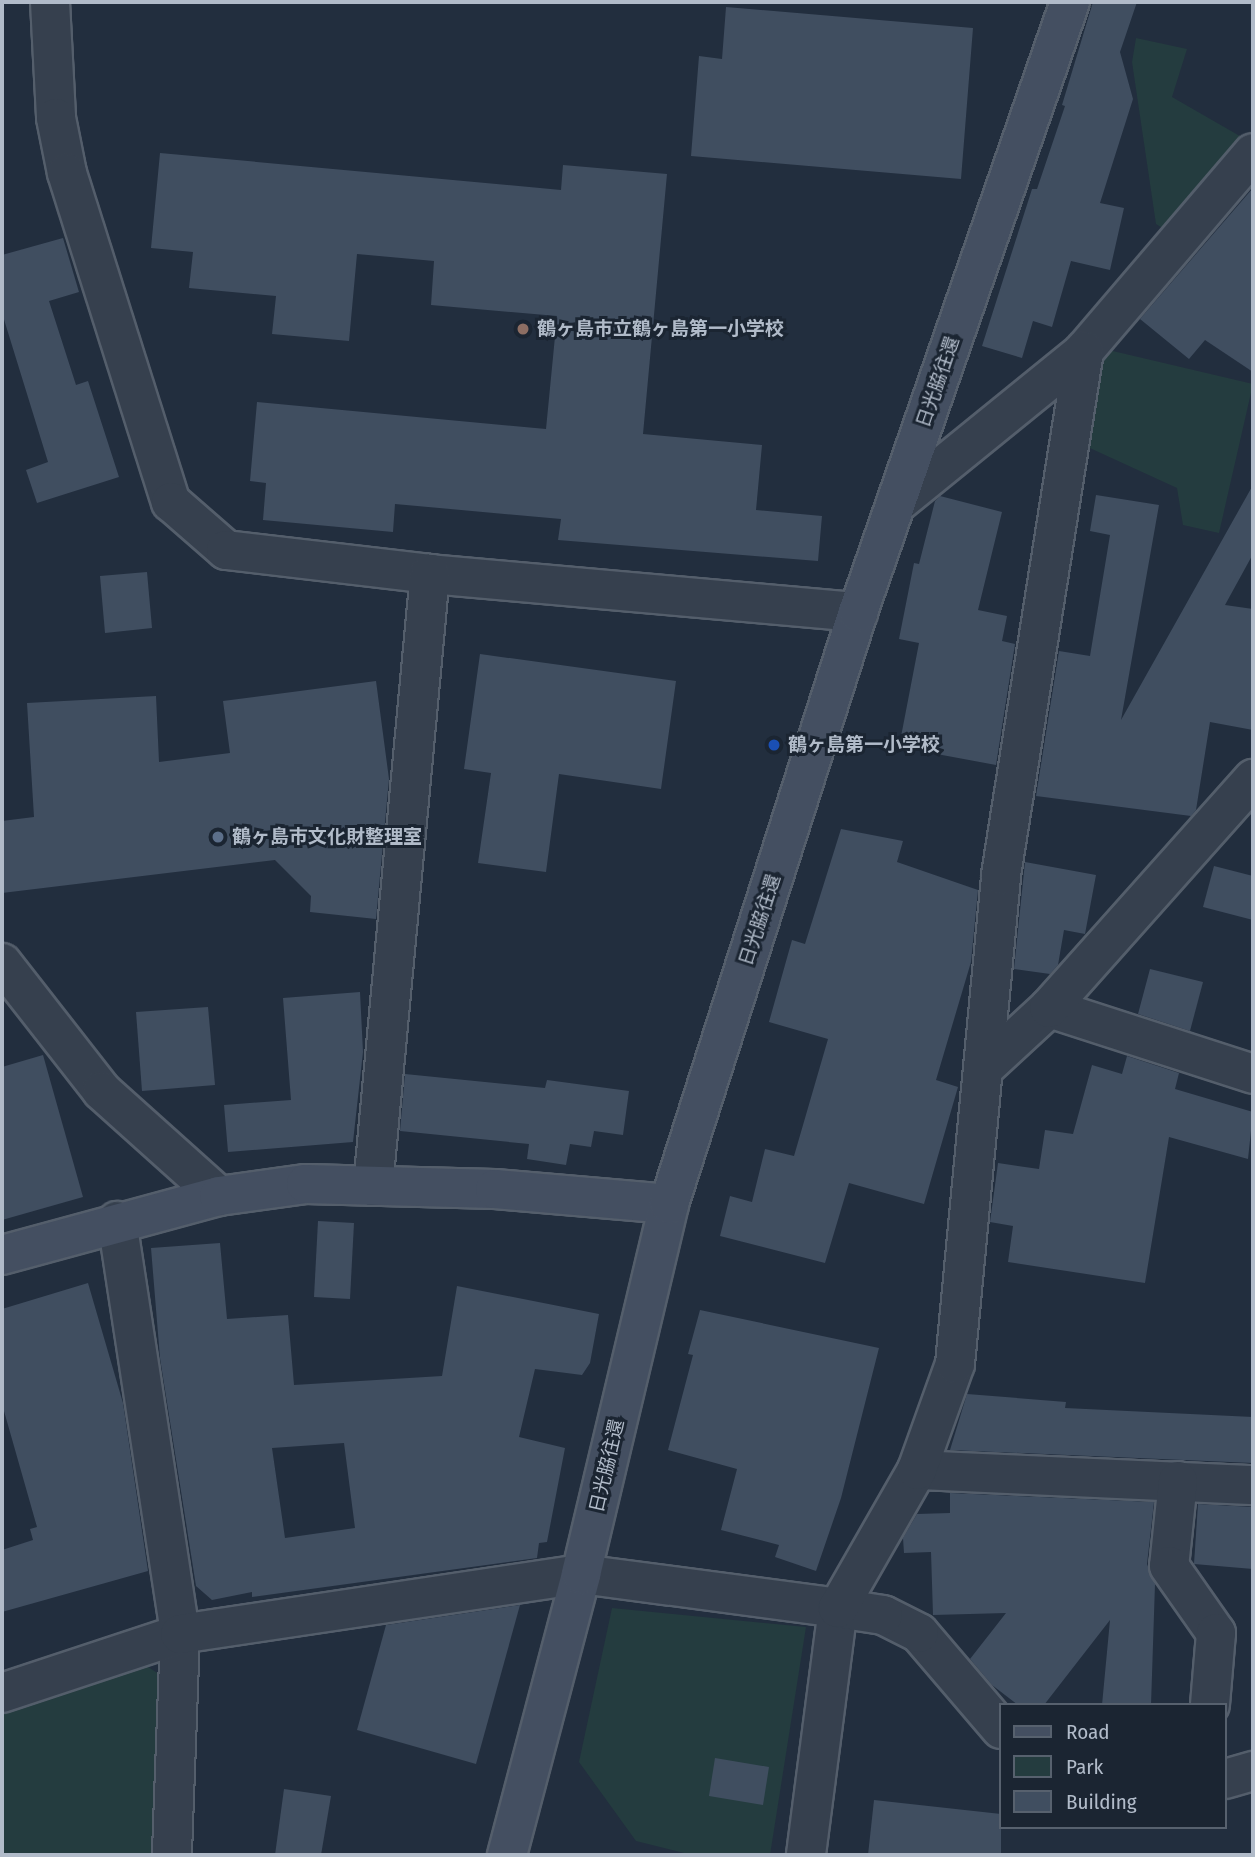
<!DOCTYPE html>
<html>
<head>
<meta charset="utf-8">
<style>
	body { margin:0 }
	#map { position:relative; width:1255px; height:1857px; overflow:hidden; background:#222e3e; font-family:"Fira Sans Condensed","Noto Sans JP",sans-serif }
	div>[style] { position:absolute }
	.green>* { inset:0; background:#243c3f }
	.building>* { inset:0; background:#404e60 }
	.roads { filter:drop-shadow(2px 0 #545e6b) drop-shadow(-2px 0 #545e6b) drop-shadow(0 2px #545e6b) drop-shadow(0 -2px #545e6b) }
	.street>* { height:38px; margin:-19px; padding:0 19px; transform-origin:19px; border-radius:19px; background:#36404e }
	.secondary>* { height:38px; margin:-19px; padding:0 19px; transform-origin:19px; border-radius:19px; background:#444f61 }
	.dots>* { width:19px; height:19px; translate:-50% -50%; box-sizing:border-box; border:4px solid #1b2532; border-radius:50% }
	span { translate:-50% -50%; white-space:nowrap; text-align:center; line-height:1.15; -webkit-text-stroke:6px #1b2532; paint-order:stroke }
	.poi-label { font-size:19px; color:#b1bbc9; font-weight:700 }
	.left { translate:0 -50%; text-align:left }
	.street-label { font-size:19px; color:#b1bbc9 }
	.frame { position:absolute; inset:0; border:4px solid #b1bbc9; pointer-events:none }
	.legend { position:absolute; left:999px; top:1703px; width:228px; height:126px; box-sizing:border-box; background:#1b2532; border:2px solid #57616e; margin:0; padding:9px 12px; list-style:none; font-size:21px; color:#b1bbc9 }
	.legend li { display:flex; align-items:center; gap:14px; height:35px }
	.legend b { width:35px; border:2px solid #57616e }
</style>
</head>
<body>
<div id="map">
	<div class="green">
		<i style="clip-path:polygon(1136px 38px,1187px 49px,1172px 97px,1245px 139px,1164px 229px,1156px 224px,1132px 62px)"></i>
		<i style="clip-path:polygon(1100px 348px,1253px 384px,1219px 533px,1183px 525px,1177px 488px,1081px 444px)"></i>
		<i style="clip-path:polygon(612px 1608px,806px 1627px,770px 1855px,692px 1855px,636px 1841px,579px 1762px)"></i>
		<i style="clip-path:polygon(142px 1663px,165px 1678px,161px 1855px,2px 1855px,2px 1710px)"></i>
	</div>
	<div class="building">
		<i style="clip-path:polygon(1093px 2px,1137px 2px,1120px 52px,1133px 99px,1100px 203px,1124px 208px,1110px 270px,1071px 261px,1052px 327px,1033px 321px,1022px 358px,982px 346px,1032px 189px,1037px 189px,1065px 106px,1062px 105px)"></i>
		<i style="clip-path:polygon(726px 7px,973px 28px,961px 179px,691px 156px,699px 56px,722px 59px)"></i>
		<i style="clip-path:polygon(160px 153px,561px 190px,563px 165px,667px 174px,643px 434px,762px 445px,756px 510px,822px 516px,818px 561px,558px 540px,561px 519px,395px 504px,393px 532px,263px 520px,266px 483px,250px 481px,257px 402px,546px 429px,557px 316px,431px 305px,434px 261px,357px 254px,349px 341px,272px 334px,276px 296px,189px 288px,193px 252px,151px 248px)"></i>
		<i style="clip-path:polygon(1253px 188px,1253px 372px,1205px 340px,1189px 359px,1140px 319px)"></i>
		<i style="clip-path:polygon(63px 238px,79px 292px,49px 301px,76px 385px,88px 381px,119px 477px,37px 503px,26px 470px,48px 462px,2px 313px,2px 255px)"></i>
		<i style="clip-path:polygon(1253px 485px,1253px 554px,1225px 605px,1253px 609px,1253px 730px,1210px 722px,1196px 810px,1191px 816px,1036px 796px,1059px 651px,1090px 656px,1110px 535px,1090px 531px,1096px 495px,1159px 505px,1121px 720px)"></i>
		<i style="clip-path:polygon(940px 496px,1002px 512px,978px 610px,1007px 616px,1002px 641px,1015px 644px,996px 765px,899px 747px,919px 643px,899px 639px,914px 563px,919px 564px,935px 501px)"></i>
		<i style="clip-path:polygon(147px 572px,152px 628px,105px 633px,100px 576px)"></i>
		<i style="clip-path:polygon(480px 654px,676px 681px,661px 789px,559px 774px,546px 872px,478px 863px,491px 773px,464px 769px)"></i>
		<i style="clip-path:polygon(376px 681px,389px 779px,376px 919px,310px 912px,311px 896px,275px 860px,2px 893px,2px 821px,34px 817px,27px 703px,156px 696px,159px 762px,230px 753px,223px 701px)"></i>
		<i style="clip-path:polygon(841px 829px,903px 841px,897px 862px,978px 890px,971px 962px,936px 1080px,958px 1087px,924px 1204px,849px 1183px,825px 1263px,720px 1236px,730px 1196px,752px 1202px,765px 1149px,794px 1156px,828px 1039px,769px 1022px,792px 940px,805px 944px)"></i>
		<i style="clip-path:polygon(1025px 862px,1096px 875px,1085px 934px,1064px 930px,1058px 965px,1050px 974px,1014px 969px)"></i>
		<i style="clip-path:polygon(1214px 866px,1253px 876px,1253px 920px,1203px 907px)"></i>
		<i style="clip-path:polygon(1150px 969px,1203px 982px,1190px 1031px,1138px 1014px)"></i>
		<i style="clip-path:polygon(360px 992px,363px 1052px,353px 1142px,228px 1152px,224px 1105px,291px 1100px,283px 998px)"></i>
		<i style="clip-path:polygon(208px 1007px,215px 1085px,142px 1091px,136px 1012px)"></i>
		<i style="clip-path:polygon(43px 1055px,83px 1197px,2px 1220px,2px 1067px)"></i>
		<i style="clip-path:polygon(1127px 1056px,1179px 1073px,1175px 1089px,1253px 1112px,1248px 1159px,1169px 1137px,1145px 1283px,1008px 1262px,1013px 1226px,990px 1222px,998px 1163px,1039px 1169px,1045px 1130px,1073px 1134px,1092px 1065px,1122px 1074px)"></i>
		<i style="clip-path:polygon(405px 1074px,545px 1088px,547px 1080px,629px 1091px,623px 1135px,594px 1131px,591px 1147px,570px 1144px,566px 1165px,527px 1159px,529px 1144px,400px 1131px)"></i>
		<i style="clip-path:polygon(318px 1221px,354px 1223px,350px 1299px,314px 1297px)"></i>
		<i style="clip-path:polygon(evenodd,220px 1243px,227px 1319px,288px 1315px,294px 1385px,442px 1376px,457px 1286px,599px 1314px,590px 1363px,582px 1375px,535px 1369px,519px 1437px,565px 1448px,547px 1542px,539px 1543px,537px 1558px,252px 1597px,252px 1592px,212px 1600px,196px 1586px,160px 1358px,151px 1248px,220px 1243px,344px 1443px,355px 1528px,285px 1538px,272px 1448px,344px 1443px)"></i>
		<i style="clip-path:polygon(88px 1283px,123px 1403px,148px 1571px,2px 1612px,2px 1550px,33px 1540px,30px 1529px,37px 1527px,2px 1404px,2px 1309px)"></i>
		<i style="clip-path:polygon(700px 1310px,879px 1348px,841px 1498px,816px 1571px,775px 1557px,779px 1545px,721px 1530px,737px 1469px,668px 1450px,693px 1355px,688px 1354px)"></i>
		<i style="clip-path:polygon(967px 1394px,1066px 1402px,1065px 1408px,1253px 1417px,1253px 1463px,950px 1450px)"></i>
		<i style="clip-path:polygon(950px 1493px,1154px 1502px,1147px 1564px,1155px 1584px,1151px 1705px,1102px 1705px,1110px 1620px,1044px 1705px,1018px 1705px,992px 1685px,970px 1659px,1006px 1613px,933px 1615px,931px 1552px,904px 1553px,903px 1538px,917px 1514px,950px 1513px)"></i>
		<i style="clip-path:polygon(1198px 1504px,1253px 1507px,1253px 1569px,1194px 1564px)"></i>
		<i style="clip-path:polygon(520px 1605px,476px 1764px,357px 1730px,386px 1625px)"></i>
		<i style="clip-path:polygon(715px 1758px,769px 1767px,763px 1805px,709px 1796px)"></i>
		<i style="clip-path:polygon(284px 1789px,331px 1796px,321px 1855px,275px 1855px)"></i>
		<i style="clip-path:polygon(874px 1800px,1001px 1814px,1001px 1855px,868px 1855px)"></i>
	</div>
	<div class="roads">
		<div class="street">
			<i style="left:50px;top:2px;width:116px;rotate:87deg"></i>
			<i style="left:56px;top:118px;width:56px;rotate:78.7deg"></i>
			<i style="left:67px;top:173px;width:345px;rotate:72.5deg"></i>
			<i style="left:171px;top:502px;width:73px;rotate:41.1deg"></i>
			<i style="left:226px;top:550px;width:205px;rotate:6.7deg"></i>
			<i style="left:430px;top:574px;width:430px;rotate:5.1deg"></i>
			<i style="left:896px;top:504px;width:242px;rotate:-39.1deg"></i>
			<i style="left:1084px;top:351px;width:260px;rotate:-49.5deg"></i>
			<i style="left:2px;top:963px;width:162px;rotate:52deg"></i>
			<i style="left:102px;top:1091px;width:157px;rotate:41.9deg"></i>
			<i style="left:1049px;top:1008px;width:214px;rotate:17.9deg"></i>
			<i style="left:985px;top:1067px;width:87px;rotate:-42.7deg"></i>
			<i style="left:1049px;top:1008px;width:307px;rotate:-48.3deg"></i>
			<i style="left:373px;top:1186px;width:615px;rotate:-84.68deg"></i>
			<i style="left:117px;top:1221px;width:418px;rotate:81.3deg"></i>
			<i style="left:180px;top:1634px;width:221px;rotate:92.1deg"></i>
			<i style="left:917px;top:1470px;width:336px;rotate:2.6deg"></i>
			<i style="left:1178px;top:1481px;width:85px;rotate:96deg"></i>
			<i style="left:1169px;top:1566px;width:82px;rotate:55deg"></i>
			<i style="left:1216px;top:1633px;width:72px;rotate:94.8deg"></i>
			<i style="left:2px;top:1693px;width:188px;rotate:-18.3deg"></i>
			<i style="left:180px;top:1634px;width:405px;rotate:-8.5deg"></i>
			<i style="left:581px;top:1574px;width:259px;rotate:7.5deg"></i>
			<i style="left:838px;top:1608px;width:249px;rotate:97.4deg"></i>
			<i style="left:1001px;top:1729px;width:126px;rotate:-130.5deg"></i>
			<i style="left:919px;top:1633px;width:40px;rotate:-153.4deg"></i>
			<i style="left:883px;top:1615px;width:46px;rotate:-171.2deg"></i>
			<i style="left:838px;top:1608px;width:159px;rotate:-60.2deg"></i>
			<i style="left:917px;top:1470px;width:113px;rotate:-70.3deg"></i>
			<i style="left:955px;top:1364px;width:491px;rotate:-84.6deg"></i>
			<i style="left:1001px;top:875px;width:531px;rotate:-81deg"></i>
			<i style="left:1225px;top:1779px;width:29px;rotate:-16deg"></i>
		</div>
		<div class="secondary">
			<i style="left:2px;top:1255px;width:225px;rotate:-15.2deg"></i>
			<i style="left:219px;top:1196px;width:88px;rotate:-7.9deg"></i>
			<i style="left:306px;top:1184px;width:189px;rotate:1.5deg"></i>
			<i style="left:495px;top:1189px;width:175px;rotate:4.9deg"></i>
			<i style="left:507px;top:1855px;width:291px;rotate:-75.2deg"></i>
			<i style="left:581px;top:1574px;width:380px;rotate:-76.6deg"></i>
			<i style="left:669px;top:1204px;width:621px;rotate:-72.29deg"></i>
			<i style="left:858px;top:612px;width:646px;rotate:-70.84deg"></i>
		</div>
	</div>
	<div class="dots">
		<i style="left:523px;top:329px;background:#8d6e63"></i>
		<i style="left:774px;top:745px;background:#1a4fb4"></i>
		<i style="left:218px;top:837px;background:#5c6f8a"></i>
	</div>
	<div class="poi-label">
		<span class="left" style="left:537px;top:329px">鶴ヶ島市立鶴ヶ島第一小学校</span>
		<span class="left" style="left:788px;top:745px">鶴ヶ島第一小学校</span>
		<span class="left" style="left:232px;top:837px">鶴ヶ島市文化財整理室</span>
	</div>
	<div class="street-label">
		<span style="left:938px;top:382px;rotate:-71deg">日光脇往還</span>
		<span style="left:760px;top:920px;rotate:-72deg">日光脇往還</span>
		<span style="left:607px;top:1466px;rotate:-77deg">日光脇往還</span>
	</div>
	<div class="frame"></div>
	<ul class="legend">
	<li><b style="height:9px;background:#444f61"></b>Road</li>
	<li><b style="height:19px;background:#243c3f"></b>Park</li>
	<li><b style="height:19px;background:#404e60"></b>Building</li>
	</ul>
</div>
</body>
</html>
